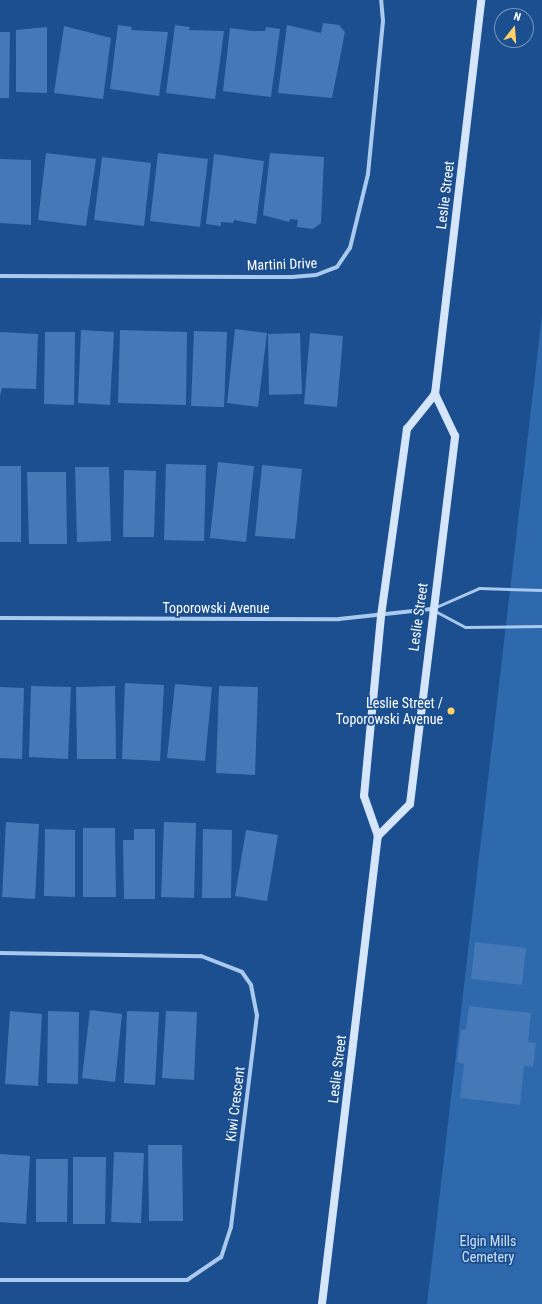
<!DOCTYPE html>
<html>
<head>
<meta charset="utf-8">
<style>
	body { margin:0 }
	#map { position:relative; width:542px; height:1304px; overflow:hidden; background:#1b4f8f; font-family:"Roboto Condensed",sans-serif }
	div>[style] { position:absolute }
	.green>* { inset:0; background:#2e69ad }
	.building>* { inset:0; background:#4478b7 }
	.service>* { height:3px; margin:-1.5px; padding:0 1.5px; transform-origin:1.5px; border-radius:1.5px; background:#a9c9ee }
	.minor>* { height:4px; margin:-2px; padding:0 2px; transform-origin:2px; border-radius:2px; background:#a9c9ee }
	.secondary>* { height:8px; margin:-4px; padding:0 4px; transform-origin:4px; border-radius:4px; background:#d6e6fa }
	.dots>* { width:11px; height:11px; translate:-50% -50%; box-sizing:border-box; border:2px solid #1b4f8f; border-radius:50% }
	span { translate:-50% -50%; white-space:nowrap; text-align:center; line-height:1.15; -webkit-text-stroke:3.5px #1b4f8f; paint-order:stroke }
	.street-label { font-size:14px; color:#fff }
	.poi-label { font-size:14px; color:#fff }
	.right { translate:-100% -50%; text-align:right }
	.park-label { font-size:14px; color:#cfe3fa }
	.north { position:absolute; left:494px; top:8px; width:40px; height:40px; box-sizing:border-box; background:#1b4f8f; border:1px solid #7695bc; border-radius:50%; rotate:17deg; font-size:11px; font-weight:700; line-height:16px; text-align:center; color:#fff }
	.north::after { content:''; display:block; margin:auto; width:14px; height:18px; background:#ffd166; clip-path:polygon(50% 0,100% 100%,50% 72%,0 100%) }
</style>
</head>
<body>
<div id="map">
	<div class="green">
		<i style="clip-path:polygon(542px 315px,542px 1304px,427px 1304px)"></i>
	</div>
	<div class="building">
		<i style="clip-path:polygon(323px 23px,339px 25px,345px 32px,332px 98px,278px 93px,287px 25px,321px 33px)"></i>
		<i style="clip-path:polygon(118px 25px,132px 27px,131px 30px,168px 32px,159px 96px,110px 89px)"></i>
		<i style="clip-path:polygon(175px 25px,190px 27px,189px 30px,224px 31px,215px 99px,166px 93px)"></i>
		<i style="clip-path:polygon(64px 26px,111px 38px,103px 99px,54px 93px)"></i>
		<i style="clip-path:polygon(47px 27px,47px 93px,16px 92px,16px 30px)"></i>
		<i style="clip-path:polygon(266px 27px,280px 29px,271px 97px,223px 91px,230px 28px,253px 31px,265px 31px)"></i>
		<i style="clip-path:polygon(0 32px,10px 32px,9px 98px,0 98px)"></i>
		<i style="clip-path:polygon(46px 153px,96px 159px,86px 226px,38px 220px)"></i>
		<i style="clip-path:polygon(158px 153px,208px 159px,200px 227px,150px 221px)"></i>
		<i style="clip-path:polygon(270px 153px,324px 157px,321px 223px,313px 229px,297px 227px,298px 220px,290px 219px,289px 222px,263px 215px)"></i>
		<i style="clip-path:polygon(214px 154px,264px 161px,256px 224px,234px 220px,233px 223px,221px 222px,221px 226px,206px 224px)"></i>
		<i style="clip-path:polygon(102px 157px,151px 163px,144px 226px,94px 220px)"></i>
		<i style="clip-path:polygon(0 159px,31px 160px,31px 225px,0 223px)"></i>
		<i style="clip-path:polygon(235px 329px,267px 333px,258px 407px,227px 403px)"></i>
		<i style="clip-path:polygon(81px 330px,114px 332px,110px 405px,78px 403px)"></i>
		<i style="clip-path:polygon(120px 330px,187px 332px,186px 405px,118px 403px)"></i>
		<i style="clip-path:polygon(194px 331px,227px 332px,224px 407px,191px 406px)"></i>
		<i style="clip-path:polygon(0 332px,38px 334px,36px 389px,2px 388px,0 396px)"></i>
		<i style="clip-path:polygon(45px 332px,75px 332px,74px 405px,44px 404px)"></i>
		<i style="clip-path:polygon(300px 333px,302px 394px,269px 395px,268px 334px)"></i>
		<i style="clip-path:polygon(310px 333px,343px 336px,337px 407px,304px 404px)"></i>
		<i style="clip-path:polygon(218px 462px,254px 466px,246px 542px,210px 538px)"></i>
		<i style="clip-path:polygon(166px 464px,206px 465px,204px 541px,164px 540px)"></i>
		<i style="clip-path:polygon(262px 465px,302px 469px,295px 539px,255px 536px)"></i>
		<i style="clip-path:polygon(0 466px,21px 466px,21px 542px,0 542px)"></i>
		<i style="clip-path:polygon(75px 467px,109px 467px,111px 541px,77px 542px)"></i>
		<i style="clip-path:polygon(124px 470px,156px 471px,154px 537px,123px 537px)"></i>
		<i style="clip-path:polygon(27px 472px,66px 472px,67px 544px,29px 544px)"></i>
		<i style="clip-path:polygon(125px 683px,164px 685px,160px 761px,122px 759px)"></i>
		<i style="clip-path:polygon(175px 684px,212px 687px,205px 761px,167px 758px)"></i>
		<i style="clip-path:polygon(31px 686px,71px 687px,68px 759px,29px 757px)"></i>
		<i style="clip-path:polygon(115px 686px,116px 759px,77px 759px,76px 687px)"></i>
		<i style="clip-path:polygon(219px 686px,258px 687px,255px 775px,216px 773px)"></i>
		<i style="clip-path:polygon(0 687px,24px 688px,22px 759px,0 758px)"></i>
		<i style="clip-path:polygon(6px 822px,39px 824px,35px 899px,2px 897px)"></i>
		<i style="clip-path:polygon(164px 822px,196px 823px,194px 898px,161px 897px)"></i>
		<i style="clip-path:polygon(83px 828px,115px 828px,116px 897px,83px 897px)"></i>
		<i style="clip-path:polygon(45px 829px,75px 830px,75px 897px,44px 896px)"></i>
		<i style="clip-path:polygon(134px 829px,155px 829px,155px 899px,124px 899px,123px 840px,134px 840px)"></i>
		<i style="clip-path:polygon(203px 829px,232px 830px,231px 898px,202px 898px)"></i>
		<i style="clip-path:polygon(246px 830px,278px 835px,267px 901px,235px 896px)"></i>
		<i style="clip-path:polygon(475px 942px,526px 948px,522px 985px,471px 979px)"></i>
		<i style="clip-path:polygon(469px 1006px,531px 1013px,528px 1042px,536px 1043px,533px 1067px,524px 1066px,520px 1105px,460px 1098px,464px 1064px,457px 1062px,461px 1030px,466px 1030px)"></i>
		<i style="clip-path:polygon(90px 1010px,122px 1014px,115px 1082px,82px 1078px)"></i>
		<i style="clip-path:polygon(10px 1011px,42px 1014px,38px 1086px,5px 1084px)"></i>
		<i style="clip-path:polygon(48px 1011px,79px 1012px,78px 1084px,47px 1083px)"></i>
		<i style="clip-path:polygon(127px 1011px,159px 1012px,155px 1085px,124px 1083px)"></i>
		<i style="clip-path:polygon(166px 1011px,197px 1012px,194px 1080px,162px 1078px)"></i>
		<i style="clip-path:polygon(148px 1145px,182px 1145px,183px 1221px,149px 1221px)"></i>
		<i style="clip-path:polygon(114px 1152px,144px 1153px,141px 1223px,111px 1222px)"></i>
		<i style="clip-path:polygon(0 1154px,30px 1156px,26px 1224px,0 1222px)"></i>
		<i style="clip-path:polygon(73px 1157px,106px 1157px,105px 1224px,73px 1224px)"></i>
		<i style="clip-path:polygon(36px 1159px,68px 1159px,67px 1222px,36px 1222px)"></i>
	</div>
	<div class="service">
		<i style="left:436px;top:607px;width:47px;rotate:-23.8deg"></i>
		<i style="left:479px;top:588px;width:63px;rotate:1.8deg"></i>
		<i style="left:435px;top:611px;width:34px;rotate:28deg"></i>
		<i style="left:465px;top:627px;width:77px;rotate:-0.7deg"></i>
	</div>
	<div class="minor">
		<i style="left:0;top:276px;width:292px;rotate:0.2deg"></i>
		<i style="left:292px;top:277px;width:24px;rotate:-5deg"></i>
		<i style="left:316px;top:275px;width:22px;rotate:-21deg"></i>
		<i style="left:337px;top:267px;width:23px;rotate:-56deg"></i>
		<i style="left:350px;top:248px;width:76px;rotate:-76.3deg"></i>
		<i style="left:368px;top:174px;width:154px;rotate:-84.4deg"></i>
		<i style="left:383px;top:21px;width:21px;rotate:-95deg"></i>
		<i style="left:0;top:618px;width:339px;rotate:0.2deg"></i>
		<i style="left:339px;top:619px;width:93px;rotate:-6.2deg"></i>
		<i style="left:0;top:953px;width:201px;rotate:0.9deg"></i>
		<i style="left:201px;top:956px;width:44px;rotate:21.3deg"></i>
		<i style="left:242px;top:972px;width:16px;rotate:55deg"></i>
		<i style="left:251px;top:985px;width:31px;rotate:79deg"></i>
		<i style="left:257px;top:1015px;width:214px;rotate:97deg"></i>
		<i style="left:231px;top:1227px;width:32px;rotate:108deg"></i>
		<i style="left:221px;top:1257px;width:41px;rotate:145.9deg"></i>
		<i style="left:187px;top:1280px;width:187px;rotate:180deg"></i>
	</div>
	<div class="secondary">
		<i style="left:378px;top:836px;width:45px;rotate:-45deg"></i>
		<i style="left:410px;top:804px;width:371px;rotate:-83deg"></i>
		<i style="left:455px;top:436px;width:47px;rotate:-115.5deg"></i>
		<i style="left:322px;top:1304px;width:471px;rotate:-83.2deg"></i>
		<i style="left:378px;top:836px;width:42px;rotate:-109.3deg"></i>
		<i style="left:364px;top:796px;width:181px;rotate:-84.6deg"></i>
		<i style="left:381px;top:616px;width:189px;rotate:-82.1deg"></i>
		<i style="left:407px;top:429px;width:45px;rotate:-51.3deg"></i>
		<i style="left:435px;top:394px;width:397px;rotate:-83.3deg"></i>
	</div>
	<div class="dots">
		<i style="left:451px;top:711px;background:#ffd166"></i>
	</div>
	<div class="street-label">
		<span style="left:445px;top:195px;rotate:-83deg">Leslie Street</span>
		<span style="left:282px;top:264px;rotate:-2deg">Martini Drive</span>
		<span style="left:216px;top:608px">Toporowski Avenue</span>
		<span style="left:418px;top:617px;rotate:-82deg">Leslie Street</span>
		<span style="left:337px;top:1069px;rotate:-83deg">Leslie Street</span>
		<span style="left:235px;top:1104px;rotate:-83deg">Kiwi Crescent</span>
	</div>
	<div class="poi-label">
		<span class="right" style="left:443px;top:711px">Leslie Street /<br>Toporowski Avenue</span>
	</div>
	<div class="park-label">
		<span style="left:488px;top:1249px">Elgin Mills<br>Cemetery</span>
	</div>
	<div class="north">N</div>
</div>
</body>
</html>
